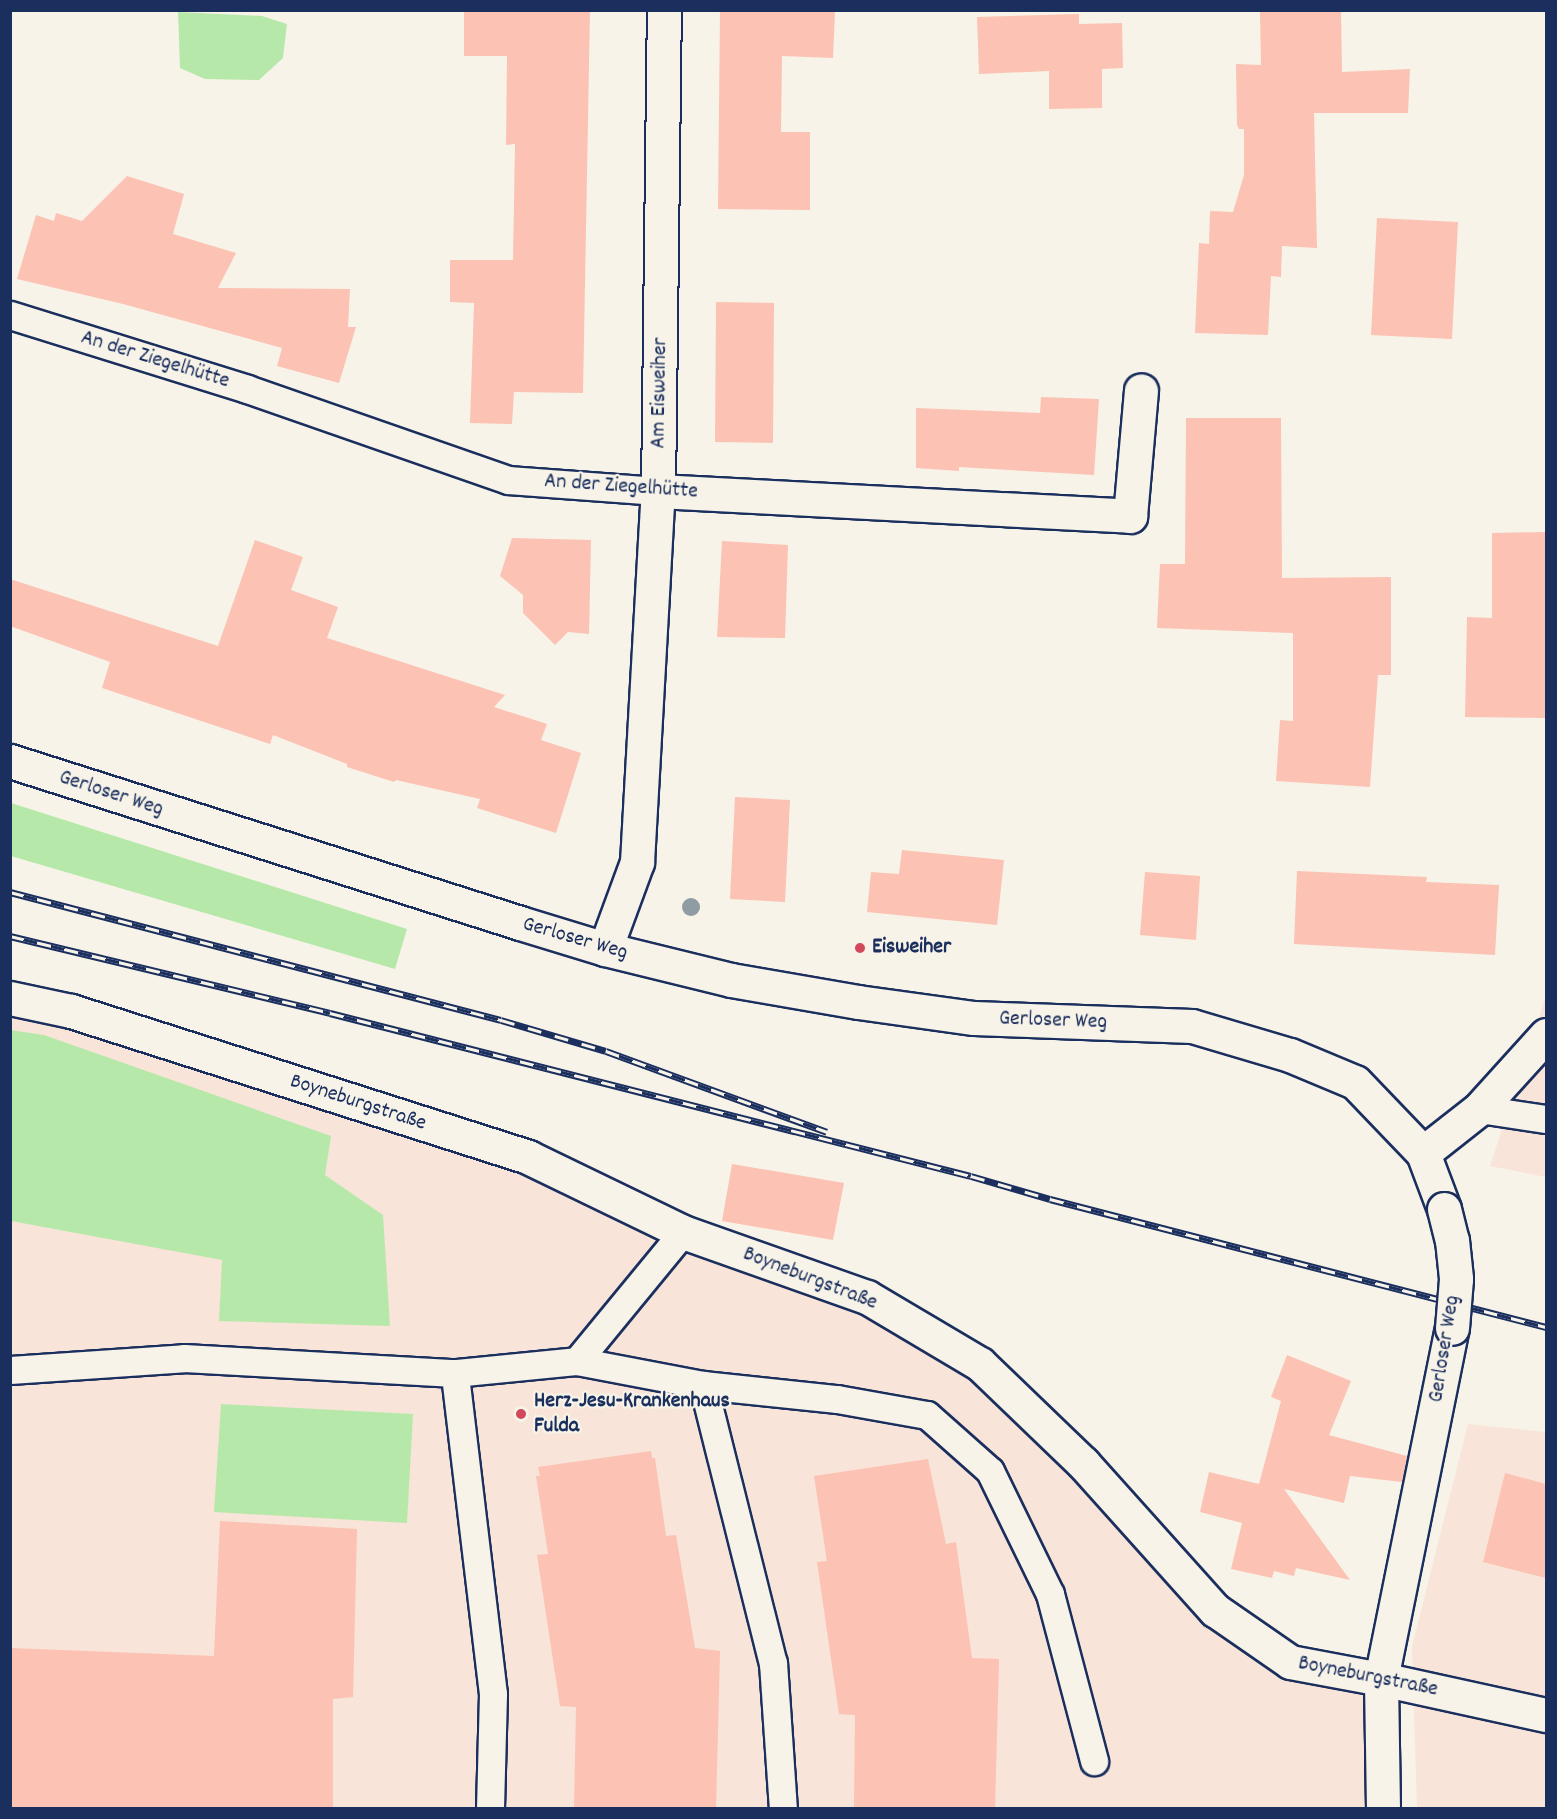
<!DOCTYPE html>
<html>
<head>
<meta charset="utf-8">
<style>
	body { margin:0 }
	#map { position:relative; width:1557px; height:1819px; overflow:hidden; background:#f7f3e8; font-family:Dekko,sans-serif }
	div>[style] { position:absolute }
	.built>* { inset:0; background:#f8e4d8 }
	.green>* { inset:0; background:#b6e9a9 }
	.building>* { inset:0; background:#fcc2b3 }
	.roads { filter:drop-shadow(2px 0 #1b2f5e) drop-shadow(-2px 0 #1b2f5e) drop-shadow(0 2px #1b2f5e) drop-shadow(0 -2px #1b2f5e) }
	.lane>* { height:27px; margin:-13.5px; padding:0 13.5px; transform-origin:13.5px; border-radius:13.5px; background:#f7f3e8 }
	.street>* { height:33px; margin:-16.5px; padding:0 16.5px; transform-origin:16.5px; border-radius:16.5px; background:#f7f3e8 }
	.secondary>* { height:33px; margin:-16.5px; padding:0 16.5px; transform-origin:16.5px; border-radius:16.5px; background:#f7f3e8 }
	.rail>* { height:7px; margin-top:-3.5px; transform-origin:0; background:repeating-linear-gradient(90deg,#f7f3e8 0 14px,#1b2f5e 0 28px); box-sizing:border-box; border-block:2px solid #1b2f5e }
	.bridges { filter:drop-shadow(2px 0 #1b2f5e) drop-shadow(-2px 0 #1b2f5e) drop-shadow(0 2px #1b2f5e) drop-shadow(0 -2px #1b2f5e) }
	.secondary-bridge>* { height:33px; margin:-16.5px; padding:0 16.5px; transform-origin:16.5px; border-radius:16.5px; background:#f7f3e8 }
	.trees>* { width:18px; height:18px; margin:-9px; border-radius:50%; background:#8f9ca4 }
	.dots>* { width:16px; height:16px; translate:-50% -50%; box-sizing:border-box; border:3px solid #f7f3e8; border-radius:50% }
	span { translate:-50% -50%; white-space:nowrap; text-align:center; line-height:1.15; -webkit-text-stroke:4.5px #f7f3e8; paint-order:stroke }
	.street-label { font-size:22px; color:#1b2f5e }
	.poi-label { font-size:22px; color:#1b2f5e; font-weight:700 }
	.left { translate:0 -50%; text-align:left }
	.frame { position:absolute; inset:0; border:12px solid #1b2f5e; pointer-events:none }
</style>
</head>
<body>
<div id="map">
	<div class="built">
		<i style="clip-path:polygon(1546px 996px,1546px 1177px,1490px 1166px)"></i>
		<i style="clip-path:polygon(10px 998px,528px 1157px,980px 1364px,1290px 1662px,1381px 1679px,1383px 1808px,11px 1808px)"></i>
		<i style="clip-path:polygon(1468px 1424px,1546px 1432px,1546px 1808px,1417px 1808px,1412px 1647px)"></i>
	</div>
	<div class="green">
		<i style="clip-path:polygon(178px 12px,262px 16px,287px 24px,283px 58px,259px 80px,205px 79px,180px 68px)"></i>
		<i style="clip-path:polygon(11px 803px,407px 929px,395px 969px,11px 856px)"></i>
		<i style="clip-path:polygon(10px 1030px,44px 1035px,331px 1136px,325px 1175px,383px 1215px,390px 1326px,219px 1321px,222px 1260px,11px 1221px)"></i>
		<i style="clip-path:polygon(221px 1404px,413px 1414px,407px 1523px,214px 1512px)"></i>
	</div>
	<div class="building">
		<i style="clip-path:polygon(464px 10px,590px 10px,583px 393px,514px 392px,512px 424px,470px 423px,474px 303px,450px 302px,450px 260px,513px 260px,515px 144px,506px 145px,507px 56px,464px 56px)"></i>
		<i style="clip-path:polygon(720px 10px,835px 10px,833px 58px,782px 56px,781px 132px,810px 132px,810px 210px,718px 209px)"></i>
		<i style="clip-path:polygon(1260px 10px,1341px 10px,1342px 72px,1410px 69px,1408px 113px,1314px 113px,1317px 248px,1282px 246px,1281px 277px,1271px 276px,1268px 335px,1195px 333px,1199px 243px,1209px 244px,1210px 211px,1233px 212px,1244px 175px,1244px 129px,1239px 129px,1237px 125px,1236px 64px,1261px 65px)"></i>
		<i style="clip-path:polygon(1079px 14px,1079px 24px,1122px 23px,1123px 68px,1102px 69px,1102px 108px,1049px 109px,1049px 71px,979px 74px,977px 17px)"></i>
		<i style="clip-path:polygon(127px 176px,184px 194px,173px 234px,236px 253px,218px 288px,350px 289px,348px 327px,356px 327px,339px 383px,277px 366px,282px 348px,123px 304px,17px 279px,36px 215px,54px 221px,56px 213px,82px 221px)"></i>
		<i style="clip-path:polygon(1377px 218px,1458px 222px,1452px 339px,1371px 335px)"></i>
		<i style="clip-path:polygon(716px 302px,774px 303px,773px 443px,715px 442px)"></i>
		<i style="clip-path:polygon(1041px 397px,1099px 399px,1094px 475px,959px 467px,959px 471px,916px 468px,916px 408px,1040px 413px)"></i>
		<i style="clip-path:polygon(1186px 418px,1281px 418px,1282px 578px,1391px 577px,1391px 675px,1378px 675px,1370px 787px,1276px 781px,1280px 720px,1293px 721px,1293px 633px,1157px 628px,1160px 564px,1185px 564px)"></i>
		<i style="clip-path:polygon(1546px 532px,1546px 718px,1465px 717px,1467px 617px,1492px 618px,1492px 533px)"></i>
		<i style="clip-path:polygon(512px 538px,591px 540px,589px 634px,568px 632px,555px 645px,523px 613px,523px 595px,500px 576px)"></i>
		<i style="clip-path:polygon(255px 540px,303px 557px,291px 590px,338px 607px,327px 638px,505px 695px,494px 707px,547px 724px,541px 740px,581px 753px,556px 833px,477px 808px,480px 799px,396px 780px,394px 782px,347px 767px,347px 764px,273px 735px,270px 744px,102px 688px,110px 662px,10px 626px,10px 579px,218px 646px)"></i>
		<i style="clip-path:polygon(722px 541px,788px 545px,785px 638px,717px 637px)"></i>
		<i style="clip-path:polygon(735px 797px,790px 800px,785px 902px,730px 899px)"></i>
		<i style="clip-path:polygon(902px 850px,1004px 860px,997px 925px,867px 912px,871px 872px,899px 874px)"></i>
		<i style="clip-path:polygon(1297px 871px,1427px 877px,1426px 882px,1499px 885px,1495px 955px,1294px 944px)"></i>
		<i style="clip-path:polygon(1145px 872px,1200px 876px,1196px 940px,1140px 935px)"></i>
		<i style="clip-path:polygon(732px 1164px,844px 1183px,833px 1240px,722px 1221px)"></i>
		<i style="clip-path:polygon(1287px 1355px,1351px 1381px,1329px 1435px,1407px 1456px,1402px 1482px,1350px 1476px,1344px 1503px,1284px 1489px,1350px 1580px,1296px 1568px,1294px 1576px,1274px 1571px,1272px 1578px,1231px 1569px,1242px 1523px,1200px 1512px,1209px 1472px,1259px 1484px,1281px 1401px,1271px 1397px)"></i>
		<i style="clip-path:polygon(651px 1451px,652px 1458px,655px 1458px,666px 1536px,676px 1535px,695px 1648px,720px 1651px,716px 1809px,574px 1809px,576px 1707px,560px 1706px,537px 1555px,548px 1554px,536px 1476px,540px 1476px,538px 1467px)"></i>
		<i style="clip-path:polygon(928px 1459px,946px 1544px,956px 1542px,972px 1658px,999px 1659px,995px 1809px,854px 1809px,855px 1715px,839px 1714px,817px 1562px,827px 1561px,814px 1476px)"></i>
		<i style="clip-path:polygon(1505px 1473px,1546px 1484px,1546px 1578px,1483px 1562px)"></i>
		<i style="clip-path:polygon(220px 1521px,357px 1529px,353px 1697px,333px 1699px,333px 1809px,10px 1809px,10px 1648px,214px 1656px)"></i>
	</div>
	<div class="roads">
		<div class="lane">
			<i style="left:10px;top:315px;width:248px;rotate:17.3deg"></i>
			<i style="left:247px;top:389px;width:276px;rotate:19.2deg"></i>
			<i style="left:508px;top:480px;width:150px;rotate:4.2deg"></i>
			<i style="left:1479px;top:1109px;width:68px;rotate:8.5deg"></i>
			<i style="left:577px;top:1361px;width:128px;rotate:10.8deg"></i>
			<i style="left:703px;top:1385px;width:287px;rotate:75.9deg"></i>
			<i style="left:773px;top:1663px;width:145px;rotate:86.1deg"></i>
			<i style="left:10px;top:1370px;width:174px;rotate:-3.9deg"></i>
			<i style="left:184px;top:1358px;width:271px;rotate:3.2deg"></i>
			<i style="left:703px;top:1385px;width:135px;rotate:6deg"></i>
			<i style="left:837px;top:1399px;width:91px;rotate:10.1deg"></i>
			<i style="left:927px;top:1415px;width:84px;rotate:41.6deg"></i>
			<i style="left:990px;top:1471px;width:137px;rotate:64deg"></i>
			<i style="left:1050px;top:1594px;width:173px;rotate:75.2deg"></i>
			<i style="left:490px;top:1808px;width:114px;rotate:-88.5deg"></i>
			<i style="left:493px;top:1694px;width:323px;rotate:-96.8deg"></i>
			<i style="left:455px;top:1373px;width:123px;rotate:-5.6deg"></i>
			<i style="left:577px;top:1361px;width:167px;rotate:-50.6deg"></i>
		</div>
		<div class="street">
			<i style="left:658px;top:491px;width:473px;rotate:3deg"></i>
			<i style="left:1130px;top:516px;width:126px;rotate:-85deg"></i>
			<i style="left:605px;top:949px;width:93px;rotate:-69.8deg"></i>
			<i style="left:637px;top:862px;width:372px;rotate:-86.8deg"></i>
			<i style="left:658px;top:491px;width:481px;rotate:-89.3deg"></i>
			<i style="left:10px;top:998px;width:62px;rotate:12deg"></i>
			<i style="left:71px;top:1011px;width:480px;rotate:17.7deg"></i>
			<i style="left:528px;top:1157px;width:172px;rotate:25.8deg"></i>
			<i style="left:683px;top:1232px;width:195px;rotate:19.5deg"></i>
			<i style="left:867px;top:1297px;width:131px;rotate:30.7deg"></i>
			<i style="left:980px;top:1364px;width:143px;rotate:43.9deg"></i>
			<i style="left:1083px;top:1463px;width:198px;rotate:48.1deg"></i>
			<i style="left:1215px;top:1610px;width:91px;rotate:34.7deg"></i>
			<i style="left:1290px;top:1662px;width:93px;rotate:10.6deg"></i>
			<i style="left:1381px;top:1679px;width:169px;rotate:12.3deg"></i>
			<i style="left:1423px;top:1153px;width:71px;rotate:-38.2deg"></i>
			<i style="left:1479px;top:1109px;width:100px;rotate:-47.8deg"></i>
		</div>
		<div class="secondary">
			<i style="left:10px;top:761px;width:535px;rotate:17.62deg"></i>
			<i style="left:520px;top:923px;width:89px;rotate:17deg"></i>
			<i style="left:605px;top:949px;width:130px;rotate:13.8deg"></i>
			<i style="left:731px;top:980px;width:129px;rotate:9.8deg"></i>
			<i style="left:858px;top:1002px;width:117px;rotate:7.9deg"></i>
			<i style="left:974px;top:1018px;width:218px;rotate:2.1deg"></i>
			<i style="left:1192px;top:1026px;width:102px;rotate:16.5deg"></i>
			<i style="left:1290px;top:1055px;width:70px;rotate:22.6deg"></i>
			<i style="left:1355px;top:1082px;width:98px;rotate:46.2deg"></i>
			<i style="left:1423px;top:1153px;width:60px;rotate:69.4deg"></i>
			<i style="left:1383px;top:1808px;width:129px;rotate:-90.9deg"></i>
			<i style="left:1381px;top:1679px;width:358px;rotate:-78.6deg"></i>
		</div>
	</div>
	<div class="rail">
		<i style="left:10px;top:892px;width:507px;rotate:14.61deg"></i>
		<i style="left:501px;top:1020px;width:109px;rotate:16.4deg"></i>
		<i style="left:606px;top:1051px;width:235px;rotate:20.1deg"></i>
		<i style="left:10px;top:936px;width:329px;rotate:13.5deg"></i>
		<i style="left:330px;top:1013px;width:661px;rotate:14.27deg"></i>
		<i style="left:971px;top:1176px;width:82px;rotate:16.2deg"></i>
		<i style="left:1050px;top:1199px;width:512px;rotate:14.47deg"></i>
	</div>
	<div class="bridges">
		<div class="secondary-bridge">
			<i style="left:1444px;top:1209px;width:32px;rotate:76deg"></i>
			<i style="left:1452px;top:1240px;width:39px;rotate:84deg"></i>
			<i style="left:1456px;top:1279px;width:49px;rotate:94.7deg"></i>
		</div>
	</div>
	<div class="trees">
		<i style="left:691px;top:907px"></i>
	</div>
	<div class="dots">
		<i style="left:860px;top:948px;background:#d1495b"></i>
		<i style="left:521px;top:1414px;background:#d1495b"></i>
	</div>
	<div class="street-label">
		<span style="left:155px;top:360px;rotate:17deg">An der Ziegelhütte</span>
		<span style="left:660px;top:393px;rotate:-89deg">Am Eisweiher</span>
		<span style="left:621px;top:487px;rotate:4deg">An der Ziegelhütte</span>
		<span style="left:111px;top:794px;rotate:18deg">Gerloser Weg</span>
		<span style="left:575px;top:939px;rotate:16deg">Gerloser Weg</span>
		<span style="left:1053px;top:1021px;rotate:2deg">Gerloser Weg</span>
		<span style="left:358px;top:1103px;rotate:18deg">Boyneburgstraße</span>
		<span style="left:810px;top:1279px;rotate:21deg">Boyneburgstraße</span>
		<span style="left:1445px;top:1349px;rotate:-81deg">Gerloser Weg</span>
		<span style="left:1368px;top:1677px;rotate:11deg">Boyneburgstraße</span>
	</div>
	<div class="poi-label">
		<span class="left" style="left:872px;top:948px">Eisweiher</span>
		<span class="left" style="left:534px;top:1414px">Herz-Jesu-Krankenhaus<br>Fulda</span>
	</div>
	<div class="frame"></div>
</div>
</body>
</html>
